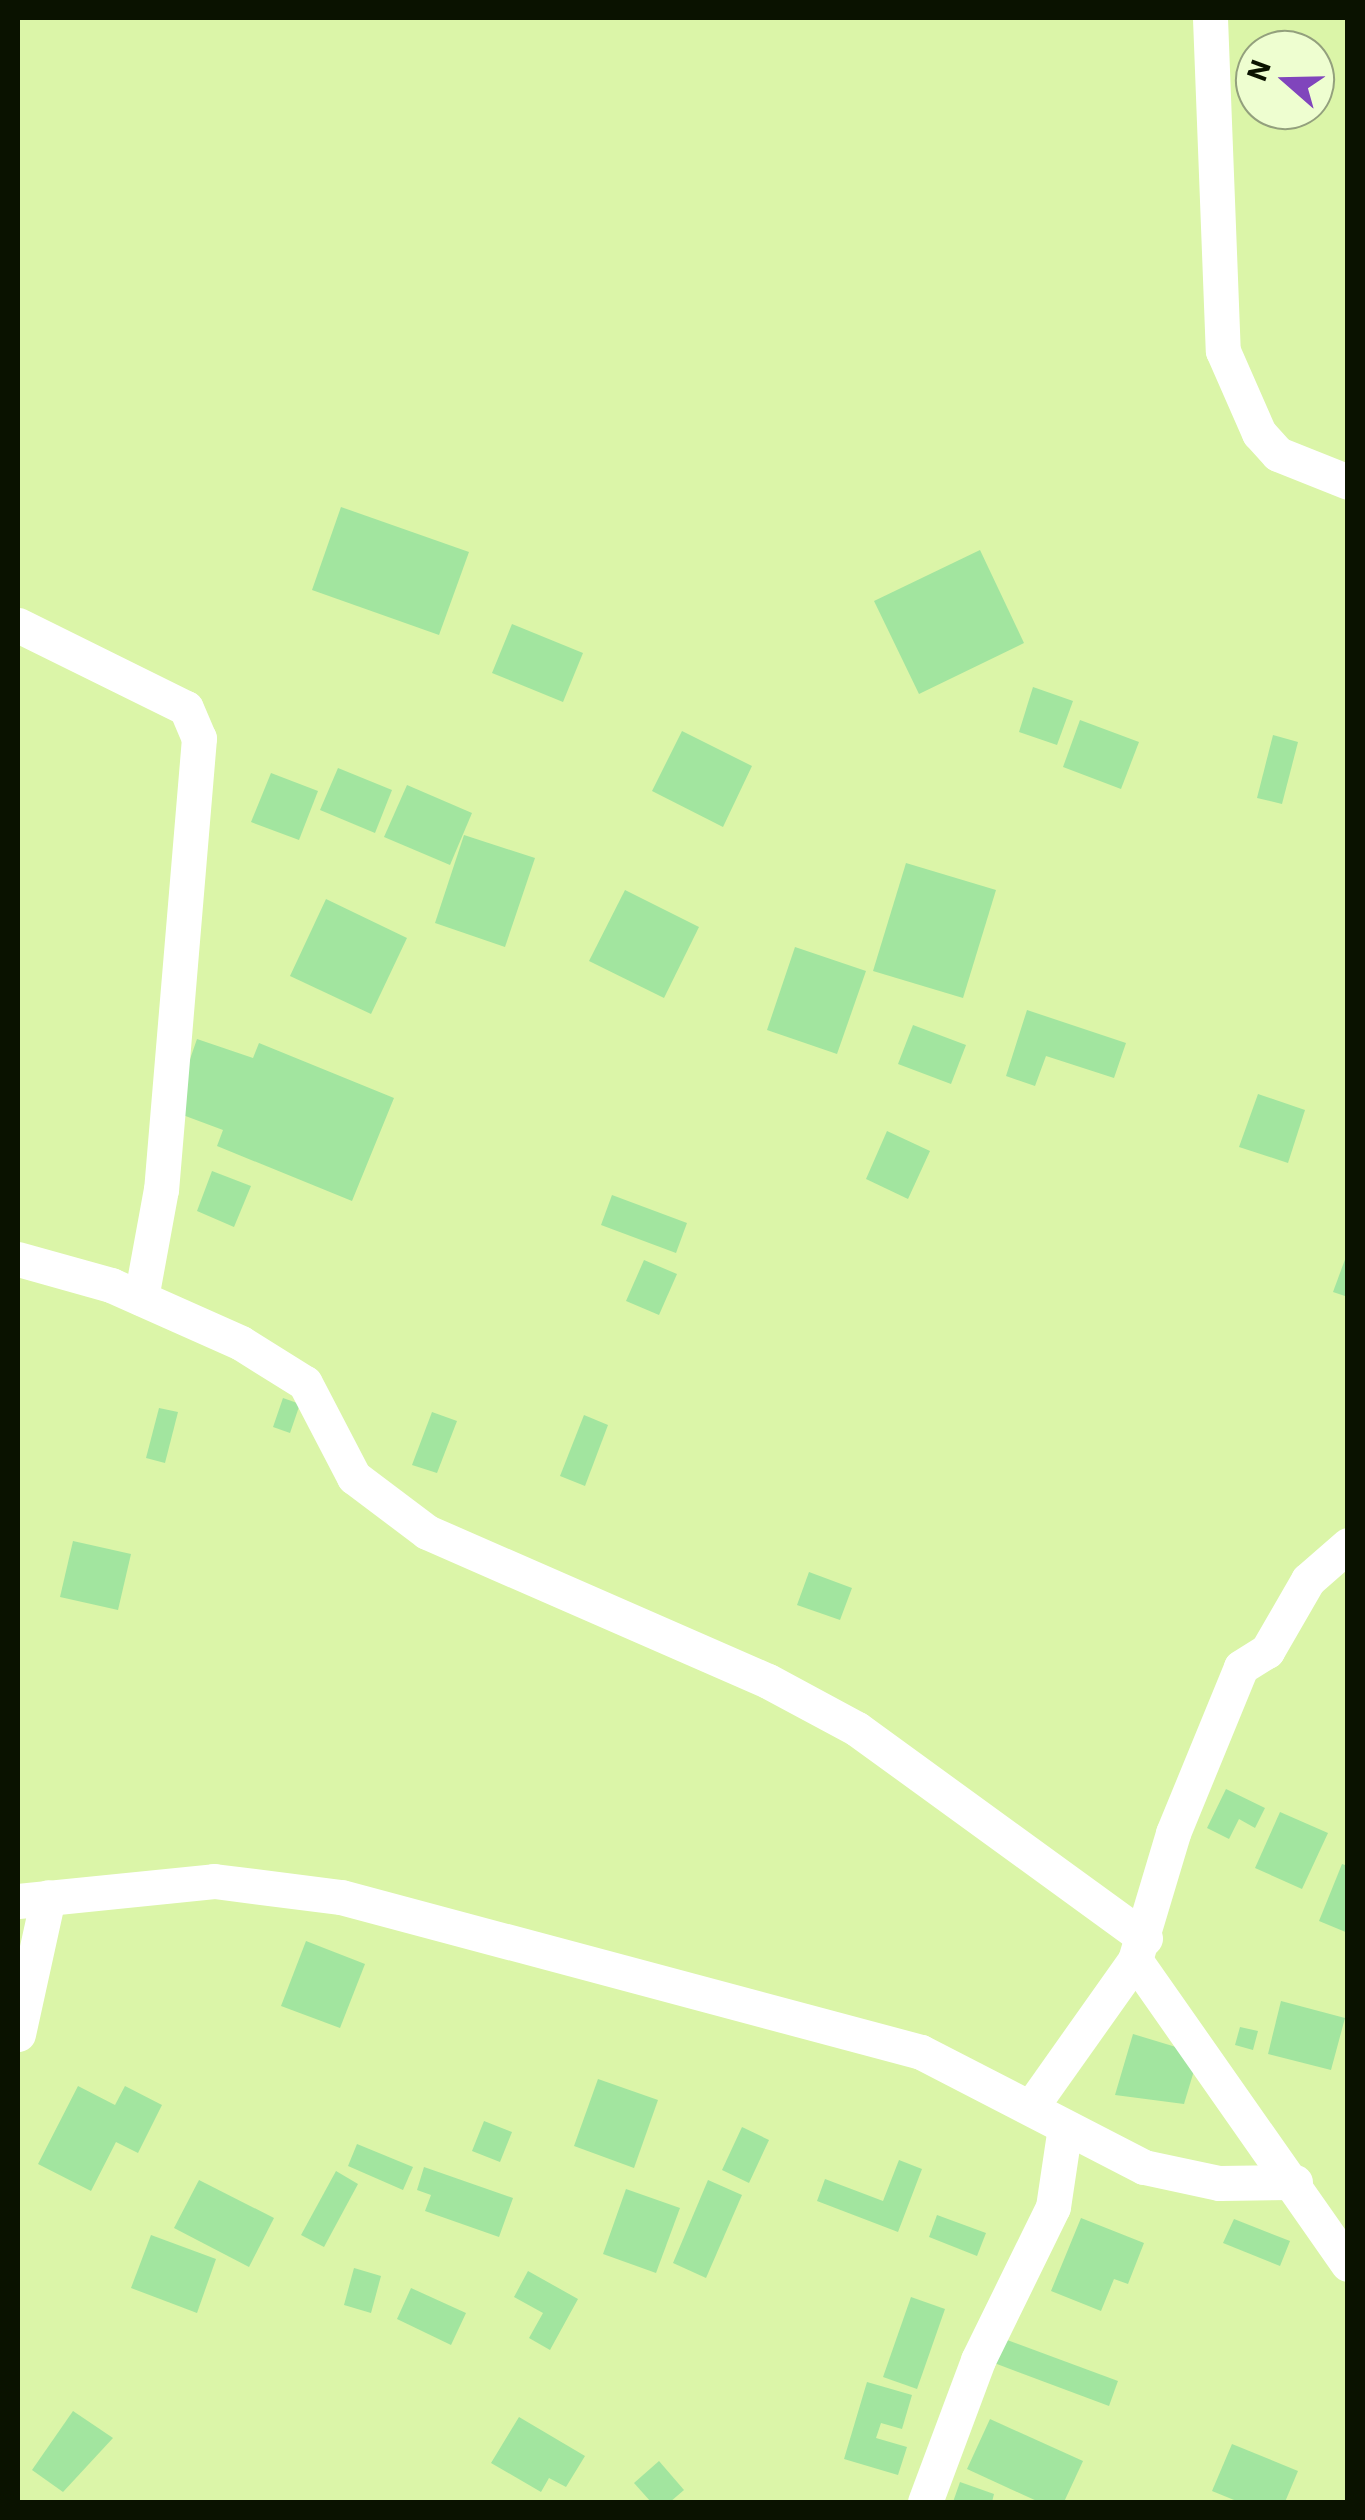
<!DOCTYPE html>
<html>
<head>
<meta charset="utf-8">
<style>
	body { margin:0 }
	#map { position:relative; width:1365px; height:2520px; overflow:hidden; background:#dbf5a8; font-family:"IBM Plex Sans",sans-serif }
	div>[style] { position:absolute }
	.building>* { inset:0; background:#a2e59f }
	.street>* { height:35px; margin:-17.5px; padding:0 17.5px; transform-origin:17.5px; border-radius:17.5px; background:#fff }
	span { translate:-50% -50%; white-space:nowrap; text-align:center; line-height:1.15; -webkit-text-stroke:9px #eefed0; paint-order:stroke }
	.frame { position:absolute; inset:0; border:20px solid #0a1200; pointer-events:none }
	.north { position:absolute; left:1235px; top:30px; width:100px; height:100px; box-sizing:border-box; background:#eefed0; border:2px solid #93a07d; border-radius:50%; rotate:290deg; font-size:28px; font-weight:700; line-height:40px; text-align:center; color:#0a1200 }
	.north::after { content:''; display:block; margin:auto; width:35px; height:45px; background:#8045bc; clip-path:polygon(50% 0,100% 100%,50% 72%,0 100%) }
</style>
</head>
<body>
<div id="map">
	<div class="building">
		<i style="clip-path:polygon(341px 507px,469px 552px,439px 635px,312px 590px)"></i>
		<i style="clip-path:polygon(980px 550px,1024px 643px,919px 694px,874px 601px)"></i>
		<i style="clip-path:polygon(512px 624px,583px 653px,563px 702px,492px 673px)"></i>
		<i style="clip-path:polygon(1033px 687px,1073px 701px,1057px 745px,1019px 732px)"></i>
		<i style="clip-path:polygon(1080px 720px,1139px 742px,1121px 789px,1063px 767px)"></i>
		<i style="clip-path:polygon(682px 731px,752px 766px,723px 827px,652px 791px)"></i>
		<i style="clip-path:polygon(1273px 735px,1298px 742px,1282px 804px,1257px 798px)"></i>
		<i style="clip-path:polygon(338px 768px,392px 790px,375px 833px,320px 810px)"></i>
		<i style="clip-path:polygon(271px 773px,318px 791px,299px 840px,251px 822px)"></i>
		<i style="clip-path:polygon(407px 785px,472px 813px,450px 865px,384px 837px)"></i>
		<i style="clip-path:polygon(464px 835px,535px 858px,505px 947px,435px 923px)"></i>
		<i style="clip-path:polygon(906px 863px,996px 890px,963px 998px,873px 971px)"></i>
		<i style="clip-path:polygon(625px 890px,699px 927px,664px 998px,589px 961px)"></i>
		<i style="clip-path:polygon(326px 899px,407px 938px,371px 1014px,290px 976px)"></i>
		<i style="clip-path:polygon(795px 947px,866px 971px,837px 1054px,767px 1030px)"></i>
		<i style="clip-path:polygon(1027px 1010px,1126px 1043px,1114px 1078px,1046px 1056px,1035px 1086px,1006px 1076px)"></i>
		<i style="clip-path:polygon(913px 1025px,966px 1045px,951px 1084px,898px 1064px)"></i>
		<i style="clip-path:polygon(197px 1039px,253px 1058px,259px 1043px,394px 1098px,352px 1201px,217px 1146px,223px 1130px,172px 1111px)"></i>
		<i style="clip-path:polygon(1258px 1094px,1305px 1110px,1288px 1163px,1239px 1147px)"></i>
		<i style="clip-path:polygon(887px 1131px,930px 1151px,908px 1199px,866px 1179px)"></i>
		<i style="clip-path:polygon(212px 1171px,251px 1186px,234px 1227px,197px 1211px)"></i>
		<i style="clip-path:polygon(612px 1195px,687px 1223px,676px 1253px,601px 1225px)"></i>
		<i style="clip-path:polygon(1347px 1254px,1348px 1254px,1348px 1297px,1333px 1292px)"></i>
		<i style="clip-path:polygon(644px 1260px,677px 1274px,659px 1315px,626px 1301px)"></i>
		<i style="clip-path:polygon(283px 1398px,300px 1404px,290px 1433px,273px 1427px)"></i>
		<i style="clip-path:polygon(159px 1408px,178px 1412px,165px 1463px,146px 1458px)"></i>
		<i style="clip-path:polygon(432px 1412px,457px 1421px,437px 1473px,412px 1465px)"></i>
		<i style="clip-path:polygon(584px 1415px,608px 1425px,585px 1486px,560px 1476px)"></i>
		<i style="clip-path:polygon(73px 1541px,131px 1554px,118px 1610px,60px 1597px)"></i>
		<i style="clip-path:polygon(809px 1572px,852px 1588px,840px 1620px,797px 1605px)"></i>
		<i style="clip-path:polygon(1226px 1789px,1265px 1808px,1255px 1828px,1239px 1819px,1229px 1839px,1207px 1828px)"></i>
		<i style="clip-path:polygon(1280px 1812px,1328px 1833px,1302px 1889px,1255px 1868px)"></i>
		<i style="clip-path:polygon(1342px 1864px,1348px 1866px,1348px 1933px,1319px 1921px)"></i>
		<i style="clip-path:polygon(306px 1941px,365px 1964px,340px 2028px,281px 2006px)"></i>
		<i style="clip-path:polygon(1281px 2001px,1345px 2018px,1331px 2070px,1268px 2054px)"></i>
		<i style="clip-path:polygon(1240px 2027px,1258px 2031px,1253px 2050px,1235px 2045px)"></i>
		<i style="clip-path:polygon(1133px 2034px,1199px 2054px,1184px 2104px,1115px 2095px)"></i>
		<i style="clip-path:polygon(598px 2079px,658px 2100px,634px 2168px,574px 2146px)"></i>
		<i style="clip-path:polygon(78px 2086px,115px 2105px,125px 2086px,162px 2105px,138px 2153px,116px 2142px,91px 2191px,38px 2164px)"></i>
		<i style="clip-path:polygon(484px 2121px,512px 2132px,500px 2162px,472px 2151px)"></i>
		<i style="clip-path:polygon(742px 2127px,769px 2140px,749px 2183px,722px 2170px)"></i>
		<i style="clip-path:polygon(357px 2144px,413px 2167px,403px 2190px,348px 2166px)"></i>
		<i style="clip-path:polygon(899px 2160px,922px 2169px,898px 2232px,817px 2201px,825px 2179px,883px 2201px)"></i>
		<i style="clip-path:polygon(424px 2167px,513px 2198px,499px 2237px,425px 2211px,431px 2195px,417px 2190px)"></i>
		<i style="clip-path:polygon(336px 2171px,358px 2184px,324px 2247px,301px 2235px)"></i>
		<i style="clip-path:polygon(199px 2180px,274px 2218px,249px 2267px,174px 2228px)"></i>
		<i style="clip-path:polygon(708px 2180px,742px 2195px,706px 2278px,673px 2263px)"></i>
		<i style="clip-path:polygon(626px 2189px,680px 2208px,656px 2273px,603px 2254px)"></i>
		<i style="clip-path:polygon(937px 2215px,986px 2233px,977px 2256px,929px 2237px)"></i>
		<i style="clip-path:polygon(1081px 2218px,1144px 2243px,1128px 2284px,1114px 2279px,1101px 2311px,1051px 2291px)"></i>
		<i style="clip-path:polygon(1234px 2219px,1290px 2241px,1280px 2266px,1223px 2243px)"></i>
		<i style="clip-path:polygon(151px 2235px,216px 2259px,197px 2313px,131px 2288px)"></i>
		<i style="clip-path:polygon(354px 2268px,381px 2276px,371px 2313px,344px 2305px)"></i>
		<i style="clip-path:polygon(528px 2271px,578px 2299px,550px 2350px,529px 2338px,543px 2313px,514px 2297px)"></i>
		<i style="clip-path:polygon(411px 2288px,466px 2313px,451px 2345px,397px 2319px)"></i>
		<i style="clip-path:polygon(911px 2297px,945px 2309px,917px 2389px,883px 2377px)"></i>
		<i style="clip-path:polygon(999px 2337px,1118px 2381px,1109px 2406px,989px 2361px)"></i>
		<i style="clip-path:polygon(867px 2382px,912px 2395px,902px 2429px,881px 2423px,876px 2438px,907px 2447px,898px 2475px,844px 2459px)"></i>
		<i style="clip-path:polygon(73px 2411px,113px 2438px,63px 2492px,32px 2470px)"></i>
		<i style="clip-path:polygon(519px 2417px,585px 2456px,566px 2487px,549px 2478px,541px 2492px,491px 2463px)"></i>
		<i style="clip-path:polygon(990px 2419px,1083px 2461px,1064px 2502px,1039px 2502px,967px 2469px)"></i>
		<i style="clip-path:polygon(1232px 2444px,1298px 2471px,1285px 2502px,1239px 2502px,1212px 2491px)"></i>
		<i style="clip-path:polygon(659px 2461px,684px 2490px,670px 2502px,651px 2502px,634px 2483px)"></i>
		<i style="clip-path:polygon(960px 2482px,994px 2494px,992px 2502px,953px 2502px)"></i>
	</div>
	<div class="street">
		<i style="left:1210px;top:18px;width:333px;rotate:87.8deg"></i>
		<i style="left:1223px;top:351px;width:90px;rotate:66.3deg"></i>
		<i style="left:1259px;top:433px;width:28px;rotate:48deg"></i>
		<i style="left:1278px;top:454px;width:75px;rotate:21.8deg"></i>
		<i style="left:18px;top:625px;width:187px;rotate:26.3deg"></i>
		<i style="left:186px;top:708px;width:33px;rotate:67deg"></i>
		<i style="left:199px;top:738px;width:453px;rotate:94.8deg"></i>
		<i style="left:161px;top:1189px;width:111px;rotate:100.4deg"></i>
		<i style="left:18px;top:1259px;width:97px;rotate:15.6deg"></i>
		<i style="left:111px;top:1285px;width:142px;rotate:24deg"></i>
		<i style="left:241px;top:1343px;width:75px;rotate:32deg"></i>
		<i style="left:305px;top:1383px;width:106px;rotate:62.5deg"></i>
		<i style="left:354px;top:1477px;width:91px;rotate:37deg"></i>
		<i style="left:427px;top:1532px;width:372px;rotate:23.6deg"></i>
		<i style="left:768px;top:1681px;width:101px;rotate:28.3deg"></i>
		<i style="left:857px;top:1729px;width:356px;rotate:36deg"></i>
		<i style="left:18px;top:1901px;width:197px;rotate:-5.8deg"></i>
		<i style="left:214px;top:1881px;width:128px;rotate:7.2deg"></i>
		<i style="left:341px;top:1897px;width:600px;rotate:14.96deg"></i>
		<i style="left:921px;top:2052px;width:251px;rotate:27.3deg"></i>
		<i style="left:1144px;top:2167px;width:77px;rotate:12deg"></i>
		<i style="left:1219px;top:2183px;width:76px;rotate:-0.8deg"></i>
		<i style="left:1135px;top:1960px;width:371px;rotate:55deg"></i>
		<i style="left:18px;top:2034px;width:140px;rotate:-77.6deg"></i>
		<i style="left:1031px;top:2107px;width:180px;rotate:-54.7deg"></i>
		<i style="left:1135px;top:1960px;width:133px;rotate:-73.3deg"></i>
		<i style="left:1173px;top:1833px;width:179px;rotate:-67.7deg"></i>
		<i style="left:1241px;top:1667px;width:31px;rotate:-32deg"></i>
		<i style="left:1267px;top:1651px;width:82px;rotate:-60deg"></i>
		<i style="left:1308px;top:1580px;width:53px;rotate:-41.2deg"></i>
		<i style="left:925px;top:2502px;width:152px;rotate:-69.5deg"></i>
		<i style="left:978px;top:2360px;width:170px;rotate:-63.9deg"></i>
		<i style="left:1053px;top:2207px;width:81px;rotate:-81.5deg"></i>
	</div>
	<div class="frame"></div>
	<div class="north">N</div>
</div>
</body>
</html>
